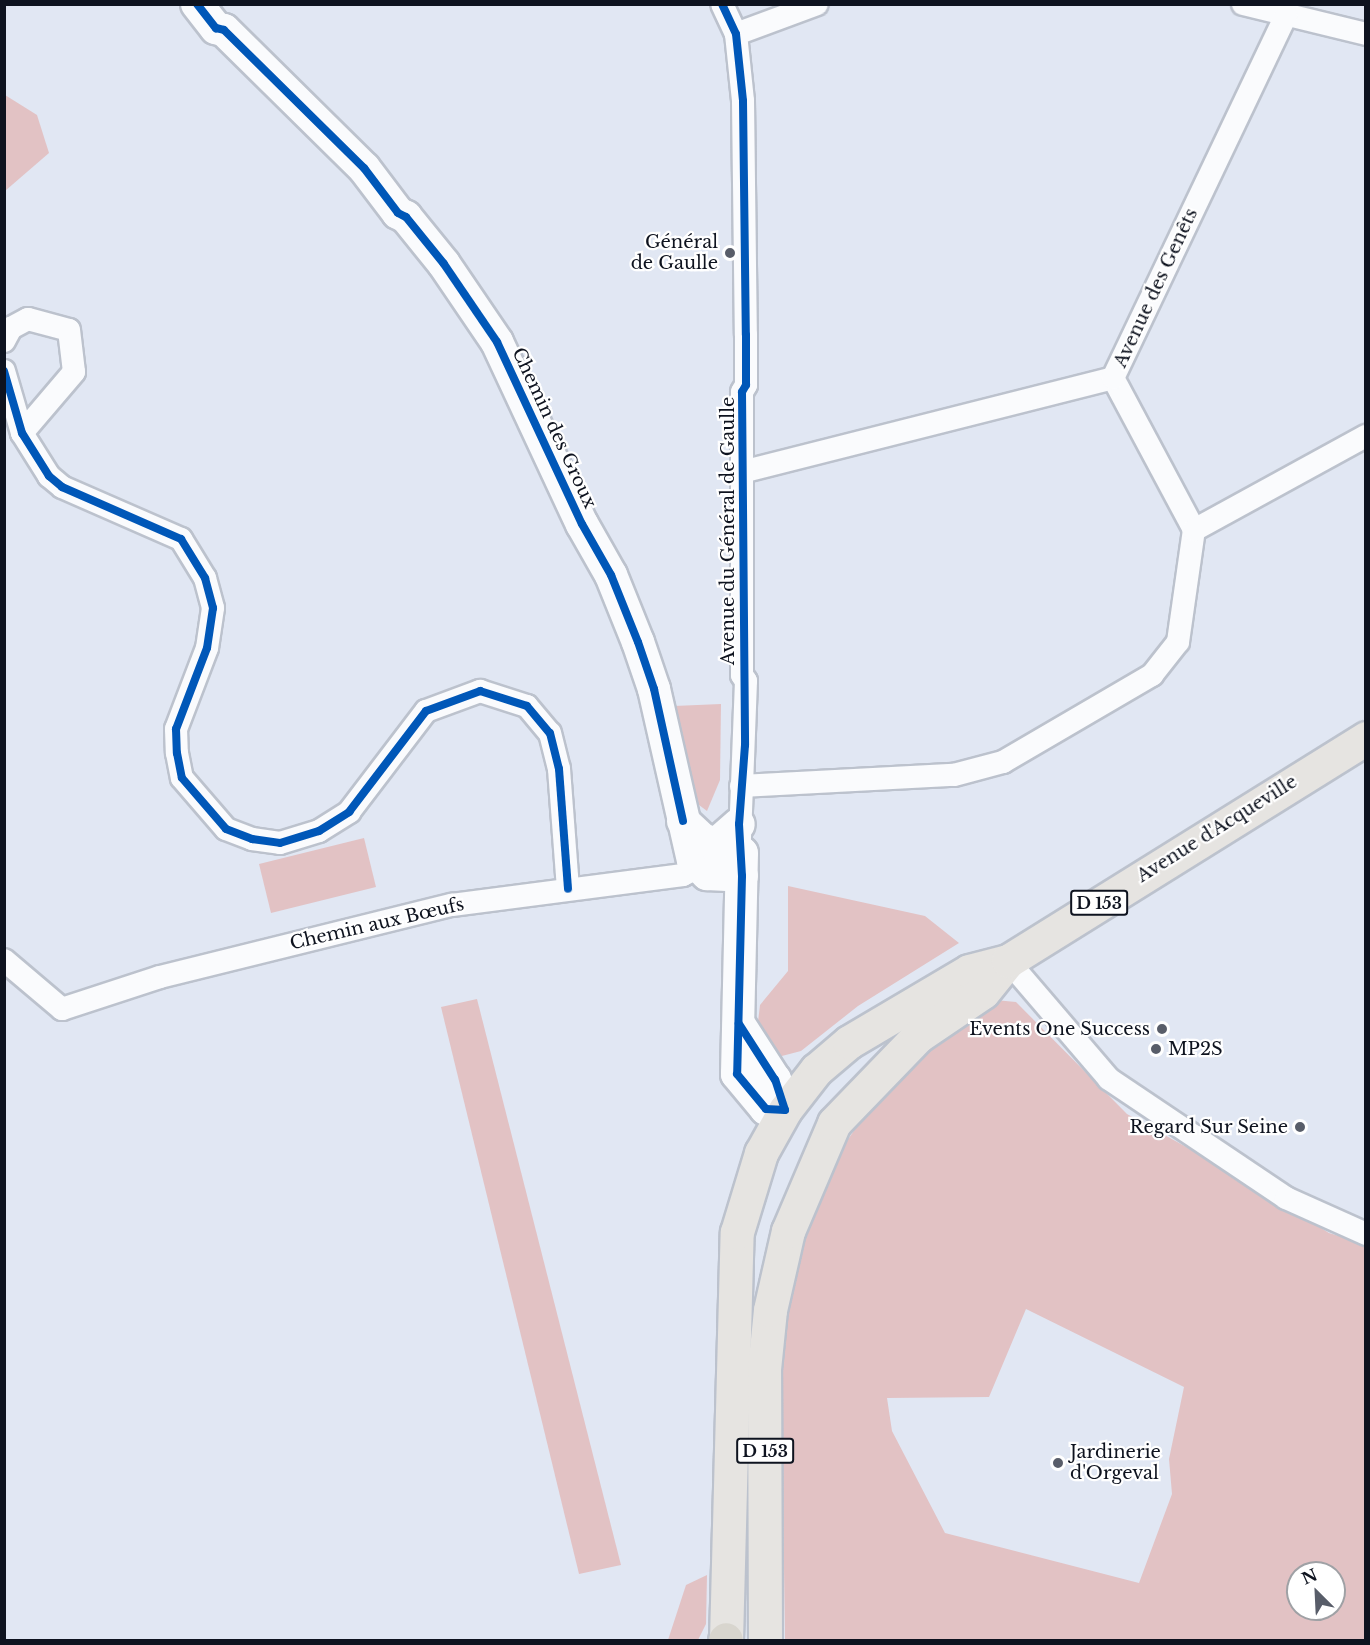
<!DOCTYPE html>
<html>
<head>
<meta charset="utf-8">
<style>
	body { margin:0 }
	#map { position:relative; width:1370px; height:1645px; overflow:hidden; background:#e1e7f3; font-family:"Libre Baskerville",serif }
	div>[style] { position:absolute }
	.green>* { inset:0; background:#e2c2c4 }
	.roads { filter:drop-shadow(2px 0 #bcc2cd) drop-shadow(-2px 0 #bcc2cd) drop-shadow(0 2px #bcc2cd) drop-shadow(0 -2px #bcc2cd) }
	.street>* { height:22px; margin:-11px; padding:0 11px; transform-origin:11px; border-radius:11px; background:#fafbfd }
	.secondary>* { height:32px; margin:-16px; padding:0 16px; transform-origin:16px; border-radius:16px; background:#fafbfd }
	.primary>* { height:33px; margin:-16.5px; padding:0 16.5px; transform-origin:16.5px; border-radius:16.5px; background:#e6e4e1 }
	.highway>* { height:33px; margin:-16.5px; padding:0 16.5px; transform-origin:16.5px; border-radius:16.5px; background:#d8d5ce }
	.cycleway>* { height:8px; margin:-4px; padding:0 4px; transform-origin:4px; border-radius:4px; background:#0057b8 }
	.dots>* { width:16px; height:16px; translate:-50% -50%; box-sizing:border-box; border:3px solid #fff; border-radius:50% }
	span { translate:-50% -50%; white-space:nowrap; text-align:center; line-height:1.15; -webkit-text-stroke:4.5px #fff; paint-order:stroke }
	.shield-label span { padding:2px 4px; background:#fff; border:2px solid; border-radius:4px; -webkit-text-stroke-width:0 }
	.shield-label { font-size:16px; color:#0e131f; font-weight:700 }
	.poi-label { font-size:18px; color:#0e131f }
	.right { translate:-100% -50%; text-align:right }
	.left { translate:0 -50%; text-align:left }
	.street-label { font-size:18px; color:#0e131f }
	.frame { position:absolute; inset:0; border:6px solid #0e131f; pointer-events:none }
	.north { position:absolute; left:1286px; top:1561px; width:60px; height:60px; box-sizing:border-box; background:#fff; border:2px solid #9fa1a5; border-radius:50%; rotate:336deg; font-size:16px; font-weight:700; line-height:24px; text-align:center; color:#0e131f }
	.north::after { content:''; display:block; margin:auto; width:21px; height:27px; background:#585d69; clip-path:polygon(50% 0,100% 100%,50% 72%,0 100%) }
</style>
</head>
<body>
<div id="map">
	<div class="green">
		<i style="clip-path:polygon(5px 95px,37px 115px,49px 153px,5px 191px)"></i>
		<i style="clip-path:polygon(721px 704px,720px 780px,707px 811px,695px 802px,674px 706px)"></i>
		<i style="clip-path:polygon(364px 838px,376px 887px,271px 913px,259px 864px)"></i>
		<i style="clip-path:polygon(788px 886px,925px 916px,959px 943px,858px 1006px,801px 1051px,778px 1057px,757px 1030px,760px 1005px,788px 971px)"></i>
		<i style="clip-path:polygon(477px 999px,621px 1565px,579px 1574px,441px 1007px)"></i>
		<i style="clip-path:polygon(evenodd,995px 1000px,1016px 1002px,1127px 1114px,1231px 1172px,1329px 1233px,1365px 1244px,1365px 1640px,785px 1640px,781px 1352px,791px 1258px,830px 1166px,897px 1067px,995px 1000px,1026px 1309px,1184px 1387px,1169px 1459px,1172px 1494px,1139px 1583px,945px 1533px,892px 1431px,887px 1398px,989px 1397px,1026px 1309px,995px 1000px,1298px 1573px,1334px 1573px,1334px 1609px,1298px 1609px,1298px 1573px)"></i>
		<i style="clip-path:polygon(707px 1575px,706px 1624px,698px 1640px,668px 1640px,686px 1585px)"></i>
	</div>
	<div class="roads">
		<div class="street">
			<i style="left:722px;top:4px;width:33px;rotate:65deg"></i>
			<i style="left:736px;top:34px;width:67px;rotate:84deg"></i>
			<i style="left:743px;top:101px;width:234px;rotate:89.3deg"></i>
			<i style="left:746px;top:335px;width:50px;rotate:90deg"></i>
			<i style="left:746px;top:385px;width:8px;rotate:120deg"></i>
			<i style="left:742px;top:392px;width:283px;rotate:90deg"></i>
			<i style="left:742px;top:675px;width:7px;rotate:56deg"></i>
			<i style="left:746px;top:681px;width:159px;rotate:92.2deg"></i>
			<i style="left:1243px;top:4px;width:127px;rotate:13.7deg"></i>
			<i style="left:736px;top:34px;width:86px;rotate:-20.3deg"></i>
			<i style="left:4px;top:341px;width:15px;rotate:-62deg"></i>
			<i style="left:11px;top:328px;width:19px;rotate:-28deg"></i>
			<i style="left:28px;top:319px;width:42px;rotate:15deg"></i>
			<i style="left:69px;top:330px;width:42px;rotate:83.2deg"></i>
			<i style="left:74px;top:372px;width:80px;rotate:130.4deg"></i>
			<i style="left:4px;top:371px;width:65px;rotate:73.8deg"></i>
			<i style="left:22px;top:433px;width:51px;rotate:57.9deg"></i>
			<i style="left:49px;top:476px;width:17px;rotate:40deg"></i>
			<i style="left:62px;top:487px;width:130px;rotate:23.6deg"></i>
			<i style="left:181px;top:539px;width:46px;rotate:58.4deg"></i>
			<i style="left:205px;top:578px;width:31px;rotate:75deg"></i>
			<i style="left:213px;top:608px;width:40px;rotate:98.5deg"></i>
			<i style="left:207px;top:648px;width:87px;rotate:110.9deg"></i>
			<i style="left:176px;top:729px;width:24px;rotate:88deg"></i>
			<i style="left:177px;top:753px;width:25px;rotate:79deg"></i>
			<i style="left:182px;top:778px;width:67px;rotate:49.2deg"></i>
			<i style="left:226px;top:829px;width:28px;rotate:21deg"></i>
			<i style="left:252px;top:839px;width:28px;rotate:8deg"></i>
			<i style="left:280px;top:843px;width:41px;rotate:-17.1deg"></i>
			<i style="left:319px;top:831px;width:36px;rotate:-32deg"></i>
			<i style="left:349px;top:812px;width:127px;rotate:-52.7deg"></i>
			<i style="left:426px;top:711px;width:58px;rotate:-20.3deg"></i>
			<i style="left:480px;top:691px;width:49px;rotate:17.7deg"></i>
			<i style="left:527px;top:706px;width:35px;rotate:50deg"></i>
			<i style="left:550px;top:733px;width:37px;rotate:76deg"></i>
			<i style="left:559px;top:769px;width:120px;rotate:85.7deg"></i>
			<i style="left:1113px;top:378px;width:172px;rotate:61.9deg"></i>
			<i style="left:742px;top:472px;width:383px;rotate:-14.2deg"></i>
			<i style="left:1113px;top:378px;width:402px;rotate:-64.5deg"></i>
			<i style="left:741px;top:786px;width:213px;rotate:-3deg"></i>
			<i style="left:954px;top:775px;width:51px;rotate:-14.9deg"></i>
			<i style="left:1003px;top:762px;width:173px;rotate:-30.3deg"></i>
			<i style="left:1152px;top:675px;width:42px;rotate:-51.8deg"></i>
			<i style="left:1178px;top:642px;width:113px;rotate:-81.9deg"></i>
			<i style="left:1194px;top:530px;width:196px;rotate:-28.7deg"></i>
			<i style="left:4px;top:960px;width:76px;rotate:40.2deg"></i>
			<i style="left:62px;top:1009px;width:103px;rotate:-18.1deg"></i>
			<i style="left:160px;top:977px;width:301px;rotate:-13.9deg"></i>
			<i style="left:452px;top:905px;width:233px;rotate:-7.4deg"></i>
			<i style="left:683px;top:875px;width:16px;rotate:-27deg"></i>
			<i style="left:697px;top:868px;width:16px;rotate:-52deg"></i>
			<i style="left:1008px;top:961px;width:155px;rotate:49.4deg"></i>
			<i style="left:1109px;top:1079px;width:213px;rotate:33.9deg"></i>
			<i style="left:1286px;top:1198px;width:88px;rotate:24.2deg"></i>
		</div>
		<div class="secondary">
			<i style="left:197px;top:4px;width:31px;rotate:52deg"></i>
			<i style="left:216px;top:28px;width:8px;rotate:14deg"></i>
			<i style="left:224px;top:30px;width:197px;rotate:44.6deg"></i>
			<i style="left:364px;top:168px;width:56px;rotate:52.9deg"></i>
			<i style="left:398px;top:213px;width:9px;rotate:27deg"></i>
			<i style="left:406px;top:217px;width:60px;rotate:51deg"></i>
			<i style="left:444px;top:264px;width:94px;rotate:55.8deg"></i>
			<i style="left:497px;top:342px;width:201px;rotate:65deg"></i>
			<i style="left:582px;top:524px;width:59px;rotate:60.4deg"></i>
			<i style="left:611px;top:575px;width:72px;rotate:68.1deg"></i>
			<i style="left:638px;top:642px;width:50px;rotate:71.2deg"></i>
			<i style="left:654px;top:689px;width:175px;rotate:77.2deg"></i>
			<i style="left:693px;top:860px;width:20px;rotate:45deg"></i>
			<i style="left:707px;top:874px;width:35px;rotate:3deg"></i>
			<i style="left:683px;top:821px;width:26px;rotate:43deg"></i>
			<i style="left:702px;top:839px;width:42px;rotate:19.3deg"></i>
			<i style="left:742px;top:853px;width:221px;rotate:91.3deg"></i>
			<i style="left:737px;top:1074px;width:45px;rotate:50.4deg"></i>
			<i style="left:766px;top:1109px;width:19px;rotate:3deg"></i>
			<i style="left:785px;top:1110px;width:32px;rotate:-108deg"></i>
			<i style="left:775px;top:1080px;width:67px;rotate:-122.7deg"></i>
			<i style="left:716px;top:844px;width:30px;rotate:-41deg"></i>
		</div>
		<div class="primary">
			<i style="left:726px;top:1640px;width:408px;rotate:-88.5deg"></i>
			<i style="left:737px;top:1232px;width:83px;rotate:-73.1deg"></i>
			<i style="left:761px;top:1153px;width:49px;rotate:-60.8deg"></i>
			<i style="left:785px;top:1110px;width:51px;rotate:-52.2deg"></i>
			<i style="left:816px;top:1070px;width:43px;rotate:-40.3deg"></i>
			<i style="left:849px;top:1042px;width:139px;rotate:-30.6deg"></i>
			<i style="left:969px;top:971px;width:40px;rotate:-14.4deg"></i>
			<i style="left:765px;top:1640px;width:271px;rotate:-90.2deg"></i>
			<i style="left:764px;top:1369px;width:59px;rotate:-84.2deg"></i>
			<i style="left:770px;top:1310px;width:81px;rotate:-77.2deg"></i>
			<i style="left:788px;top:1231px;width:117px;rotate:-66.9deg"></i>
			<i style="left:834px;top:1123px;width:121px;rotate:-46deg"></i>
			<i style="left:918px;top:1036px;width:78px;rotate:-34.1deg"></i>
			<i style="left:983px;top:992px;width:40px;rotate:-51deg"></i>
			<i style="left:1008px;top:961px;width:422px;rotate:-31.9deg"></i>
		</div>
		<div class="highway">
			<i style="left:725px;top:1640px;width:1px;rotate:-45deg"></i>
		</div>
	</div>
	<div class="cycleway">
		<i style="left:197px;top:4px;width:31px;rotate:52deg"></i>
		<i style="left:216px;top:28px;width:8px;rotate:14deg"></i>
		<i style="left:224px;top:30px;width:197px;rotate:44.6deg"></i>
		<i style="left:364px;top:168px;width:56px;rotate:52.9deg"></i>
		<i style="left:398px;top:213px;width:9px;rotate:27deg"></i>
		<i style="left:406px;top:217px;width:60px;rotate:51deg"></i>
		<i style="left:444px;top:264px;width:94px;rotate:55.8deg"></i>
		<i style="left:497px;top:342px;width:201px;rotate:65deg"></i>
		<i style="left:582px;top:524px;width:59px;rotate:60.4deg"></i>
		<i style="left:611px;top:575px;width:72px;rotate:68.1deg"></i>
		<i style="left:638px;top:642px;width:50px;rotate:71.2deg"></i>
		<i style="left:654px;top:689px;width:135px;rotate:77.6deg"></i>
		<i style="left:722px;top:4px;width:33px;rotate:65deg"></i>
		<i style="left:736px;top:34px;width:67px;rotate:84deg"></i>
		<i style="left:743px;top:101px;width:234px;rotate:89.3deg"></i>
		<i style="left:746px;top:335px;width:50px;rotate:90deg"></i>
		<i style="left:746px;top:385px;width:8px;rotate:120deg"></i>
		<i style="left:742px;top:392px;width:353px;rotate:89.5deg"></i>
		<i style="left:745px;top:745px;width:79px;rotate:94.3deg"></i>
		<i style="left:739px;top:824px;width:52px;rotate:86.7deg"></i>
		<i style="left:742px;top:876px;width:198px;rotate:91.4deg"></i>
		<i style="left:737px;top:1074px;width:45px;rotate:50.4deg"></i>
		<i style="left:766px;top:1109px;width:19px;rotate:3deg"></i>
		<i style="left:785px;top:1110px;width:32px;rotate:-108deg"></i>
		<i style="left:775px;top:1080px;width:67px;rotate:-122.7deg"></i>
		<i style="left:4px;top:371px;width:65px;rotate:73.8deg"></i>
		<i style="left:22px;top:433px;width:51px;rotate:57.9deg"></i>
		<i style="left:49px;top:476px;width:17px;rotate:40deg"></i>
		<i style="left:62px;top:487px;width:130px;rotate:23.6deg"></i>
		<i style="left:181px;top:539px;width:46px;rotate:58.4deg"></i>
		<i style="left:205px;top:578px;width:31px;rotate:75deg"></i>
		<i style="left:213px;top:608px;width:40px;rotate:98.5deg"></i>
		<i style="left:207px;top:648px;width:87px;rotate:110.9deg"></i>
		<i style="left:176px;top:729px;width:24px;rotate:88deg"></i>
		<i style="left:177px;top:753px;width:25px;rotate:79deg"></i>
		<i style="left:182px;top:778px;width:67px;rotate:49.2deg"></i>
		<i style="left:226px;top:829px;width:28px;rotate:21deg"></i>
		<i style="left:252px;top:839px;width:28px;rotate:8deg"></i>
		<i style="left:280px;top:843px;width:41px;rotate:-17.1deg"></i>
		<i style="left:319px;top:831px;width:36px;rotate:-32deg"></i>
		<i style="left:349px;top:812px;width:127px;rotate:-52.7deg"></i>
		<i style="left:426px;top:711px;width:58px;rotate:-20.3deg"></i>
		<i style="left:480px;top:691px;width:49px;rotate:17.7deg"></i>
		<i style="left:527px;top:706px;width:35px;rotate:50deg"></i>
		<i style="left:550px;top:733px;width:37px;rotate:76deg"></i>
		<i style="left:559px;top:769px;width:120px;rotate:85.7deg"></i>
	</div>
	<div class="dots">
		<i style="left:730px;top:253px;background:#585d69"></i>
		<i style="left:1162px;top:1029px;background:#585d69"></i>
		<i style="left:1156px;top:1049px;background:#585d69"></i>
		<i style="left:1300px;top:1127px;background:#585d69"></i>
		<i style="left:1058px;top:1463px;background:#585d69"></i>
	</div>
	<div class="shield-label">
		<span style="left:1099px;top:903px">D 153</span>
		<span style="left:765px;top:1451px">D 153</span>
	</div>
	<div class="poi-label">
		<span class="right" style="left:718px;top:253px">Général<br>de Gaulle</span>
		<span class="right" style="left:1150px;top:1029px">Events One Success</span>
		<span class="left" style="left:1168px;top:1049px">MP2S</span>
		<span class="right" style="left:1288px;top:1127px">Regard Sur Seine</span>
		<span class="left" style="left:1070px;top:1463px">Jardinerie<br>d'Orgeval</span>
	</div>
	<div class="street-label">
		<span style="left:1156px;top:288px;rotate:-65deg">Avenue des Genêts</span>
		<span style="left:554px;top:428px;rotate:65deg">Chemin des Groux</span>
		<span style="left:728px;top:531px;rotate:-90deg">Avenue du Général de Gaulle</span>
		<span style="left:1217px;top:829px;rotate:-32deg">Avenue d'Acqueville</span>
		<span style="left:377px;top:924px;rotate:-13deg">Chemin aux Bœufs</span>
	</div>
	<div class="frame"></div>
	<div class="north">N</div>
</div>
</body>
</html>
